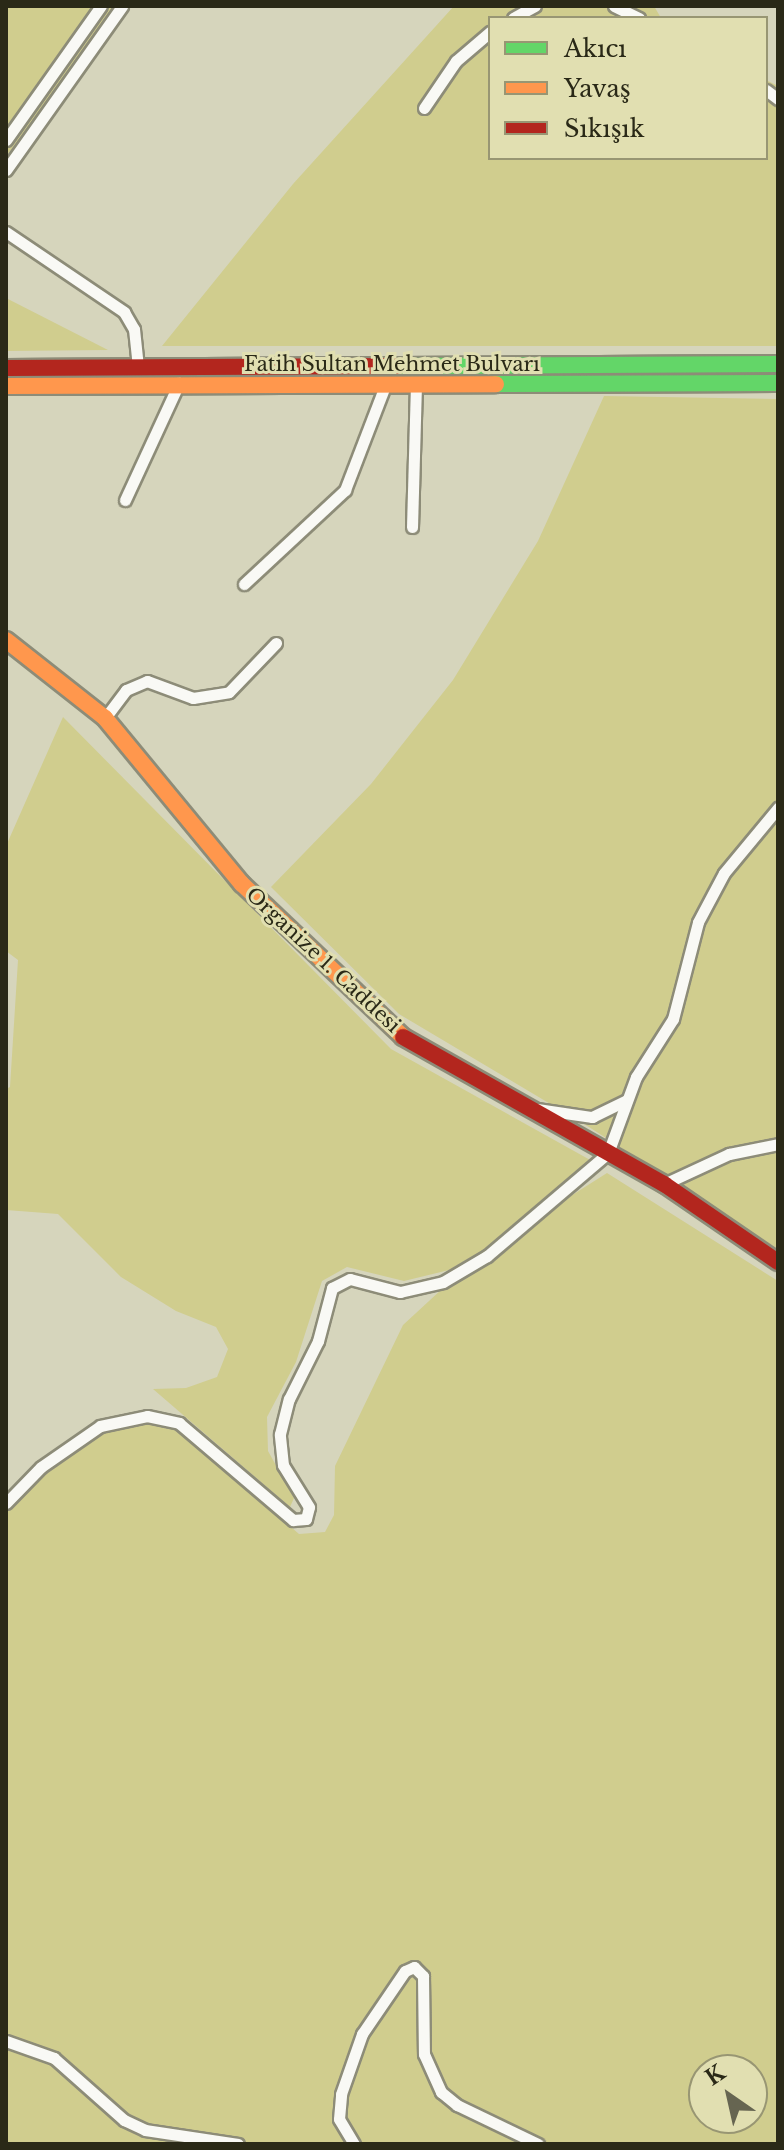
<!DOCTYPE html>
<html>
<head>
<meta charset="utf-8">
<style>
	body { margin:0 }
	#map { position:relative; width:784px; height:2150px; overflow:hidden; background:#d6d5bc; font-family:"Libre Baskerville",serif }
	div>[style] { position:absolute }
	.green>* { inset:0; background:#d0cd8e }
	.roads { filter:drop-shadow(2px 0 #8d8c78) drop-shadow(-2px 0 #8d8c78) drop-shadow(0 2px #8d8c78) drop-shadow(0 -2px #8d8c78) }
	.street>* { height:11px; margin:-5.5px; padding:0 5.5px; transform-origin:5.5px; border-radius:5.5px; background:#f9f9f5 }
	.fast>* { height:16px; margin:-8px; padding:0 8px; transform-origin:8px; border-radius:8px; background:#63d668 }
	.slow>* { height:16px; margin:-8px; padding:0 8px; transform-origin:8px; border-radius:8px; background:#ff974d }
	.jam>* { height:16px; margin:-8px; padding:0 8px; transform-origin:8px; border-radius:8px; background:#b3261e }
	span { translate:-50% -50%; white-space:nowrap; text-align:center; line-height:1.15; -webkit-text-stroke:6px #e1dfb1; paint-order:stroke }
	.street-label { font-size:20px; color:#2a2917 }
	.frame { position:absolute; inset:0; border:8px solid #2a2917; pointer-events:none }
	.legend { position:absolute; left:488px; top:16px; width:280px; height:144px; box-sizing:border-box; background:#e1dfb1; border:2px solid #989673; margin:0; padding:10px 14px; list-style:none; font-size:24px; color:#2a2917 }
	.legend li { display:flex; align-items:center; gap:16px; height:40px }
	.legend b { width:40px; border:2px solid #989673 }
	.north { position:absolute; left:688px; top:2054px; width:80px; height:80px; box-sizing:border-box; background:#e1dfb1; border:2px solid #989673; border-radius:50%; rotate:326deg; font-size:22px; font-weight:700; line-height:32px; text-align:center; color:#2a2917 }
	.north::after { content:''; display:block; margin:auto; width:28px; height:36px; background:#666551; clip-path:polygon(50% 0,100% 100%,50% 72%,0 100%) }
</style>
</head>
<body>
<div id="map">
	<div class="green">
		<i style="clip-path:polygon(6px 6px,129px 6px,6px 156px)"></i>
		<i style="clip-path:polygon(454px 6px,654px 6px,661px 18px,490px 18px,490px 158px,766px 158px,766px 80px,778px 86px,778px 346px,162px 346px,293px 184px)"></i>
		<i style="clip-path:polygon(6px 298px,108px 350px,6px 351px)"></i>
		<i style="clip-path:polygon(604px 396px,778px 399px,778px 1249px,589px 1127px,399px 1014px,271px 887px,371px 784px,453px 680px,538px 541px)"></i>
		<i style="clip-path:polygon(63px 717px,391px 1049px,592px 1161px,482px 1251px,449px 1270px,404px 1281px,347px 1267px,322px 1281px,296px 1362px,267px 1417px,268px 1451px,294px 1498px,290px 1507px,153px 1389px,186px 1388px,217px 1377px,228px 1349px,216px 1327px,176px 1311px,121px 1277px,58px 1214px,6px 1210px,6px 1089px,10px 1087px,18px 960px,6px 951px,6px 846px)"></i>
		<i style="clip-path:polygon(evenodd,607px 1173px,778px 1281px,778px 2144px,6px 2144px,6px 1513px,31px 1484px,92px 1436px,144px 1420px,179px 1430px,299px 1534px,325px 1532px,334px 1515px,335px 1466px,403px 1325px,442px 1289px,499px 1256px,566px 1199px,607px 1173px,704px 2070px,752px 2070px,752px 2118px,704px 2118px,704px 2070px)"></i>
	</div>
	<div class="roads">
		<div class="street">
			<i style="left:614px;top:6px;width:28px;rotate:26deg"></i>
			<i style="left:513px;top:18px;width:25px;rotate:-29deg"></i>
			<i style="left:766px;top:90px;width:15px;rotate:37deg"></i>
			<i style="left:424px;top:108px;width:57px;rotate:-55.8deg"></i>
			<i style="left:456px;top:61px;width:45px;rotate:-40.5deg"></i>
			<i style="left:6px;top:140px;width:164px;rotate:-54.7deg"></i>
			<i style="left:6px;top:170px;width:201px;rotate:-54.7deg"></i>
			<i style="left:6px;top:232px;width:143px;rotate:34.1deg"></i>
			<i style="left:124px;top:312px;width:20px;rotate:60deg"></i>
			<i style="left:134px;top:329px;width:37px;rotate:84deg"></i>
			<i style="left:125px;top:500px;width:129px;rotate:-65.2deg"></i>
			<i style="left:412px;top:527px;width:144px;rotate:-88.4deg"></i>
			<i style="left:244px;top:584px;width:138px;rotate:-42.9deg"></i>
			<i style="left:345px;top:490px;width:115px;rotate:-69deg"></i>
			<i style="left:105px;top:718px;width:35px;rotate:-53deg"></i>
			<i style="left:126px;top:690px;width:23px;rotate:-23deg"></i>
			<i style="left:147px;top:681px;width:49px;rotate:20.3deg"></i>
			<i style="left:193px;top:698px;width:36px;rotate:-9deg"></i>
			<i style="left:229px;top:692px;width:68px;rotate:-46.2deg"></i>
			<i style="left:537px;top:1109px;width:56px;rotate:8.3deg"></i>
			<i style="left:592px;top:1117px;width:39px;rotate:-26deg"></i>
			<i style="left:664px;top:1184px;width:72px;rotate:-24.8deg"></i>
			<i style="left:729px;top:1154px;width:50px;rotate:-11.5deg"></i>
			<i style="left:6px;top:1503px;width:50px;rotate:-45.8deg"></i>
			<i style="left:41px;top:1467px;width:72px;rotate:-34.8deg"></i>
			<i style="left:100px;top:1426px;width:48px;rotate:-12deg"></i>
			<i style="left:147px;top:1416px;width:33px;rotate:12deg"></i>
			<i style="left:179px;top:1423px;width:150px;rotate:40.4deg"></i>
			<i style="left:293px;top:1520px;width:13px;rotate:-4deg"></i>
			<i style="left:306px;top:1519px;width:12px;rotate:-76deg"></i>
			<i style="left:309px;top:1507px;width:49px;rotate:-121.8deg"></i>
			<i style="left:283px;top:1465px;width:31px;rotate:-96deg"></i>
			<i style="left:280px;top:1434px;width:36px;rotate:-76deg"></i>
			<i style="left:289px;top:1399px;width:65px;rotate:-63.4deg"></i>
			<i style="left:318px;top:1341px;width:55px;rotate:-75.2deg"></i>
			<i style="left:332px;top:1288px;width:20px;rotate:-27deg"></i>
			<i style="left:350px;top:1279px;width:52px;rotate:14.6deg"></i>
			<i style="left:400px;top:1292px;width:44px;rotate:-13.1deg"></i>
			<i style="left:443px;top:1282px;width:51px;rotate:-30.6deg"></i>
			<i style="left:487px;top:1256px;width:159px;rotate:-40.4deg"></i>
			<i style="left:608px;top:1153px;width:81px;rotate:-69.8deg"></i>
			<i style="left:636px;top:1077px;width:69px;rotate:-57.5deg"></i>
			<i style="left:673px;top:1019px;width:100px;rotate:-75.5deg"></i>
			<i style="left:698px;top:922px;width:55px;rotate:-62deg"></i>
			<i style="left:724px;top:873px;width:85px;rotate:-50.3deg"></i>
			<i style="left:6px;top:2041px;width:51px;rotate:19.5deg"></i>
			<i style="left:54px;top:2058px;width:94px;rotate:41.5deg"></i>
			<i style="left:124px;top:2120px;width:23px;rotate:25deg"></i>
			<i style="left:145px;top:2130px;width:94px;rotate:8.6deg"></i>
			<i style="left:354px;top:2144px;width:29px;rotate:-121deg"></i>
			<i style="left:339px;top:2119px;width:25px;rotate:-85deg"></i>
			<i style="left:341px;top:2094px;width:64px;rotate:-70.7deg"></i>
			<i style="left:362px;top:2034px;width:76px;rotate:-55.7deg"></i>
			<i style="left:405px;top:1971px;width:10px;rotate:-24deg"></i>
			<i style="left:414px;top:1967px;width:13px;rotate:45deg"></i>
			<i style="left:423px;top:1976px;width:78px;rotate:89.3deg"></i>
			<i style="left:424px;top:2054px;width:42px;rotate:65.9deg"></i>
			<i style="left:441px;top:2092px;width:21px;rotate:39deg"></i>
			<i style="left:457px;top:2105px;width:90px;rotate:25.7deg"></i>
		</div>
		<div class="fast">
			<i style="left:399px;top:366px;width:379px;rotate:-0.3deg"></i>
			<i style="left:496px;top:384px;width:282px;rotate:-0.2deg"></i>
		</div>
		<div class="slow">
			<i style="left:6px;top:386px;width:490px;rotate:-0.2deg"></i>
			<i style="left:6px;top:640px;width:126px;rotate:38.2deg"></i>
			<i style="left:105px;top:718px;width:215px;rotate:50.5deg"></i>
			<i style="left:242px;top:884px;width:222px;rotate:43.5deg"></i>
		</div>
		<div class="jam">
			<i style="left:6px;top:368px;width:393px;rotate:-0.3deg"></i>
			<i style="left:403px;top:1037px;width:300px;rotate:29.4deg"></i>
			<i style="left:664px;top:1184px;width:138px;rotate:34.4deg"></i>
		</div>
	</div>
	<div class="street-label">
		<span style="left:392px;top:364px">Fatih Sultan Mehmet Bulvarı</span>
		<span style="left:323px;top:960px;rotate:43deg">Organize 1. Caddesi</span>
	</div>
	<div class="frame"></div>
	<ul class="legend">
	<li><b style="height:10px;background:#63d668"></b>Akıcı</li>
	<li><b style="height:10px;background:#ff974d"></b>Yavaş</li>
	<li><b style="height:10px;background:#b3261e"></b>Sıkışık</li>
	</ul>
	<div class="north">K</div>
</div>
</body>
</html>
